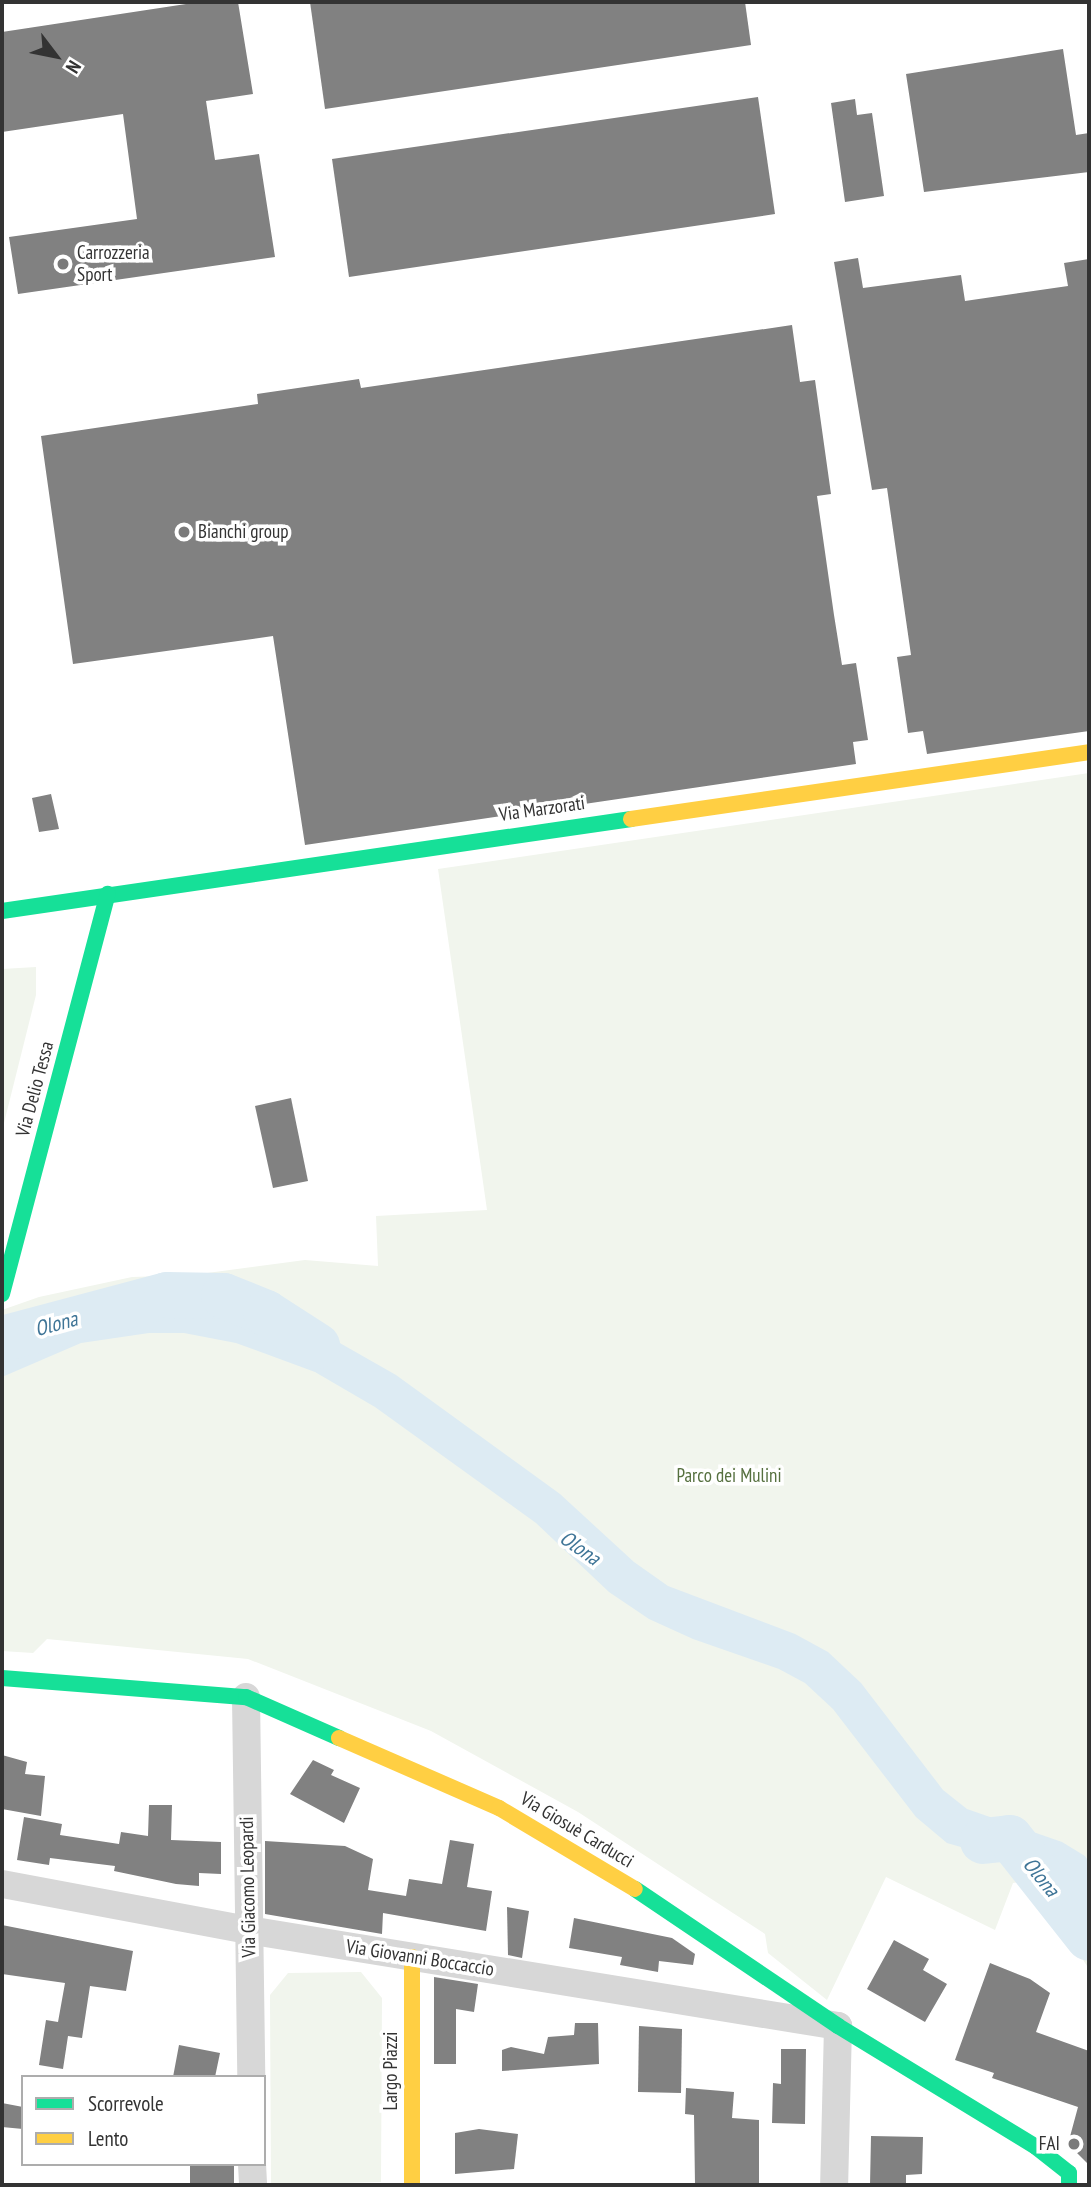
<!DOCTYPE html>
<html>
<head>
<meta charset="utf-8">
<style>
	body { margin:0 }
	#map { position:relative; width:1091px; height:2187px; overflow:hidden; background:#fff; font-family:"PT Sans Narrow",sans-serif }
	div>[style] { position:absolute }
	.green>* { inset:0; background:#f1f5ed }
	.water>* { inset:0; background:#ddebf3 }
	.river>* { height:46px; margin:-23px; padding:0 23px; transform-origin:23px; border-radius:23px; background:#ddebf3 }
	.building>* { inset:0; background:#818181 }
	.street>* { height:28px; margin:-14px; padding:0 14px; transform-origin:14px; border-radius:14px; background:#d7d7d7 }
	.fast>* { height:16px; margin:-8px; padding:0 8px; transform-origin:8px; border-radius:8px; background:#16e098 }
	.slow>* { height:16px; margin:-8px; padding:0 8px; transform-origin:8px; border-radius:8px; background:#ffcf43 }
	.dots>* { width:19px; height:19px; translate:-50% -50%; box-sizing:border-box; border:4px solid #fff; border-radius:50% }
	span { translate:-50% -50%; white-space:nowrap; text-align:center; line-height:1.15; -webkit-text-stroke:7px #fff; paint-order:stroke }
	.poi-label { font-size:19px; color:#333 }
	.left { translate:0 -50%; text-align:left }
	.right { translate:-100% -50%; text-align:right }
	.street-label { font-size:19px; color:#333 }
	.park-label { font-size:19px; color:#56703f }
	.water-label { font-size:21px; color:#3f7597; font-style:italic }
	.frame { position:absolute; inset:0; border:4px solid #333; pointer-events:none }
	.legend { position:absolute; left:21px; top:2075px; width:245px; height:91px; box-sizing:border-box; background:#fff; border:2px solid #adadad; margin:0; padding:9px 12px; list-style:none; font-size:21px; color:#333 }
	.legend li { display:flex; align-items:center; gap:14px; height:35px }
	.legend b { width:35px; border:2px solid #adadad }
	.north { position:absolute; left:21px; top:21px; width:70px; height:70px; -webkit-text-stroke:5px #fff; paint-order:stroke; rotate:122deg; font-size:19px; font-weight:700; line-height:28px; text-align:center; color:#333 }
	.north::after { content:''; display:block; margin:auto; width:24px; height:32px; background:#333; clip-path:polygon(50% 0,100% 100%,50% 72%,0 100%) }
</style>
</head>
<body>
<div id="map">
	<div class="green">
		<i style="clip-path:polygon(1089px 773px,1089px 1969px,1031px 1880px,1013px 1883px,995px 1930px,886px 1877px,827px 2000px,768px 1953px,765px 1934px,578px 1812px,431px 1731px,248px 1659px,47px 1639px,33px 1653px,2px 1651px,2px 1310px,39px 1297px,132px 1277px,192px 1275px,305px 1260px,378px 1266px,376px 1216px,487px 1210px,438px 869px)"></i>
		<i style="clip-path:polygon(36px 967px,36px 995px,2px 1131px,2px 969px)"></i>
		<i style="clip-path:polygon(361px 1972px,382px 1998px,381px 2182px,271px 2185px,270px 1995px,288px 1973px)"></i>
	</div>
	<div class="water">
		<i style="clip-path:polygon(200px 1298px,246px 1307px,331px 1338px,396px 1375px,560px 1494px,634px 1562px,668px 1586px,795px 1634px,828px 1652px,861px 1683px,943px 1790px,967px 1809px,1062px 1842px,1085px 1856px,1089px 1862px,1089px 1917px,1081px 1901px,1048px 1872px,947px 1843px,916px 1817px,833px 1709px,805px 1683px,779px 1669px,693px 1639px,649px 1619px,609px 1592px,536px 1523px,375px 1407px,315px 1372px,236px 1343px,184px 1333px,149px 1333px,81px 1343px,2px 1377px,2px 1340px,21px 1330px,99px 1307px)"></i>
	</div>
	<div class="river">
		<i style="left:2px;top:1339px;width:171px;rotate:-14.9deg"></i>
		<i style="left:167px;top:1295px;width:57px;rotate:1deg"></i>
		<i style="left:224px;top:1296px;width:45px;rotate:22deg"></i>
		<i style="left:266px;top:1313px;width:61px;rotate:32.9deg"></i>
		<i style="left:983px;top:1841px;width:27px;rotate:-6deg"></i>
		<i style="left:1010px;top:1838px;width:127px;rotate:51.7deg"></i>
	</div>
	<div class="building">
		<i style="clip-path:polygon(238px 2px,253px 94px,206px 101px,215px 160px,259px 154px,275px 257px,18px 294px,9px 237px,137px 219px,123px 114px,2px 132px,2px 32px,186px 4px)"></i>
		<i style="clip-path:polygon(310px 2px,745px 2px,751px 45px,325px 109px)"></i>
		<i style="clip-path:polygon(1063px 49px,1076px 135px,1089px 133px,1089px 172px,924px 192px,906px 74px)"></i>
		<i style="clip-path:polygon(758px 97px,775px 214px,349px 277px,332px 159px)"></i>
		<i style="clip-path:polygon(855px 99px,857px 115px,872px 113px,884px 196px,845px 202px,831px 103px)"></i>
		<i style="clip-path:polygon(858px 258px,863px 288px,961px 275px,965px 301px,1068px 286px,1064px 263px,1089px 259px,1089px 731px,927px 754px,923px 731px,908px 733px,897px 657px,911px 655px,887px 488px,872px 490px,834px 262px)"></i>
		<i style="clip-path:polygon(792px 325px,800px 382px,815px 380px,831px 494px,817px 496px,834px 615px,842px 665px,856px 663px,868px 740px,853px 742px,856px 764px,305px 845px,273px 636px,73px 664px,41px 436px,258px 404px,257px 394px,359px 379px,361px 388px)"></i>
		<i style="clip-path:polygon(51px 794px,59px 829px,39px 832px,32px 798px)"></i>
		<i style="clip-path:polygon(291px 1098px,308px 1181px,273px 1188px,255px 1106px)"></i>
		<i style="clip-path:polygon(2px 1755px,27px 1762px,25px 1774px,45px 1776px,41px 1816px,2px 1809px)"></i>
		<i style="clip-path:polygon(313px 1760px,334px 1770px,331px 1775px,360px 1788px,344px 1823px,290px 1794px)"></i>
		<i style="clip-path:polygon(149px 1805px,172px 1805px,171px 1840px,221px 1842px,221px 1874px,199px 1873px,199px 1886px,176px 1884px,114px 1871px,115px 1866px,50px 1858px,49px 1865px,17px 1860px,24px 1817px,62px 1824px,60px 1835px,119px 1844px,121px 1832px,148px 1836px)"></i>
		<i style="clip-path:polygon(450px 1840px,474px 1844px,467px 1887px,492px 1891px,486px 1931px,383px 1913px,382px 1934px,265px 1914px,265px 1841px,345px 1846px,373px 1859px,368px 1890px,406px 1896px,409px 1879px,442px 1884px)"></i>
		<i style="clip-path:polygon(507px 1907px,529px 1911px,522px 1958px,508px 1955px)"></i>
		<i style="clip-path:polygon(574px 1918px,672px 1938px,695px 1954px,693px 1965px,659px 1961px,658px 1972px,620px 1965px,622px 1957px,569px 1948px)"></i>
		<i style="clip-path:polygon(2px 1925px,133px 1951px,126px 1991px,90px 1986px,82px 2038px,68px 2036px,63px 2069px,39px 2065px,46px 2020px,58px 2022px,65px 1983px,2px 1974px)"></i>
		<i style="clip-path:polygon(894px 1940px,929px 1959px,923px 1970px,947px 1984px,925px 2022px,867px 1989px)"></i>
		<i style="clip-path:polygon(990px 1963px,1030px 1979px,1050px 1993px,1036px 2032px,1089px 2051px,1089px 2165px,1068px 2144px,1078px 2107px,992px 2078px,994px 2073px,955px 2060px)"></i>
		<i style="clip-path:polygon(434px 1977px,478px 1984px,474px 2012px,456px 2009px,456px 2064px,434px 2064px)"></i>
		<i style="clip-path:polygon(575px 2023px,598px 2023px,599px 2064px,502px 2071px,502px 2050px,511px 2047px,544px 2054px,548px 2037px,574px 2035px)"></i>
		<i style="clip-path:polygon(639px 2026px,682px 2029px,681px 2093px,638px 2092px)"></i>
		<i style="clip-path:polygon(179px 2045px,220px 2053px,215px 2077px,173px 2077px)"></i>
		<i style="clip-path:polygon(781px 2049px,806px 2049px,805px 2124px,772px 2123px,773px 2083px,781px 2084px)"></i>
		<i style="clip-path:polygon(686px 2088px,734px 2092px,732px 2118px,759px 2120px,759px 2183px,695px 2185px,694px 2115px,685px 2114px)"></i>
		<i style="clip-path:polygon(2px 2103px,23px 2107px,23px 2129px,2px 2127px)"></i>
		<i style="clip-path:polygon(479px 2129px,518px 2134px,514px 2169px,455px 2174px,455px 2133px)"></i>
		<i style="clip-path:polygon(871px 2136px,923px 2137px,922px 2174px,906px 2175px,906px 2185px,870px 2185px)"></i>
		<i style="clip-path:polygon(190px 2164px,234px 2164px,234px 2185px,190px 2185px)"></i>
	</div>
	<div class="street">
		<i style="left:246px;top:1697px;width:380px;rotate:89.2deg"></i>
		<i style="left:2px;top:1884px;width:250px;rotate:10.6deg"></i>
		<i style="left:248px;top:1930px;width:598px;rotate:9.24deg"></i>
		<i style="left:838px;top:2026px;width:159px;rotate:91.4deg"></i>
		<i style="left:252px;top:2164px;width:21px;rotate:87deg"></i>
	</div>
	<div class="fast">
		<i style="left:2px;top:911px;width:636px;rotate:-8.32deg"></i>
		<i style="left:2px;top:1294px;width:414px;rotate:-75.2deg"></i>
		<i style="left:2px;top:1678px;width:245px;rotate:4.5deg"></i>
		<i style="left:246px;top:1697px;width:102px;rotate:23.8deg"></i>
		<i style="left:635px;top:1889px;width:245px;rotate:34deg"></i>
		<i style="left:838px;top:2026px;width:232px;rotate:31.4deg"></i>
		<i style="left:1036px;top:2147px;width:42px;rotate:38.2deg"></i>
		<i style="left:1069px;top:2173px;width:12px;rotate:90deg"></i>
	</div>
	<div class="slow">
		<i style="left:631px;top:819px;width:463px;rotate:-8.3deg"></i>
		<i style="left:339px;top:1738px;width:175px;rotate:23.6deg"></i>
		<i style="left:499px;top:1808px;width:158px;rotate:30.8deg"></i>
		<i style="left:412px;top:1957px;width:228px;rotate:90deg"></i>
	</div>
	<div class="dots">
		<i style="left:63px;top:264px;background:#7a7a7a"></i>
		<i style="left:184px;top:532px;background:#7a7a7a"></i>
		<i style="left:1074px;top:2144px;background:#7a7a7a"></i>
	</div>
	<div class="poi-label">
		<span class="left" style="left:77px;top:264px">Carrozzeria<br>Sport</span>
		<span class="left" style="left:198px;top:532px">Bianchi group</span>
		<span class="right" style="left:1060px;top:2144px">FAI</span>
	</div>
	<div class="street-label">
		<span style="left:542px;top:809px;rotate:-8deg">Via Marzorati</span>
		<span style="left:35px;top:1089px;rotate:-75deg">Via Delio Tessa</span>
		<span style="left:577px;top:1830px;rotate:31deg">Via Giosuè Carducci</span>
		<span style="left:248px;top:1887px;rotate:-91deg">Via Giacomo Leopardi</span>
		<span style="left:420px;top:1958px;rotate:9deg">Via Giovanni Boccaccio</span>
		<span style="left:391px;top:2071px;rotate:-90deg">Largo Piazzi</span>
	</div>
	<div class="park-label">
		<span style="left:729px;top:1476px">Parco dei Mulini</span>
	</div>
	<div class="water-label">
		<span style="left:56px;top:1324px;rotate:-15deg">Olona</span>
		<span style="left:580px;top:1548px;rotate:35deg">Olona</span>
		<span style="left:1041px;top:1877px;rotate:51deg">Olona</span>
	</div>
	<div class="frame"></div>
	<ul class="legend">
	<li><b style="height:9px;background:#16e098"></b>Scorrevole</li>
	<li><b style="height:9px;background:#ffcf43"></b>Lento</li>
	</ul>
	<div class="north">N</div>
</div>
</body>
</html>
